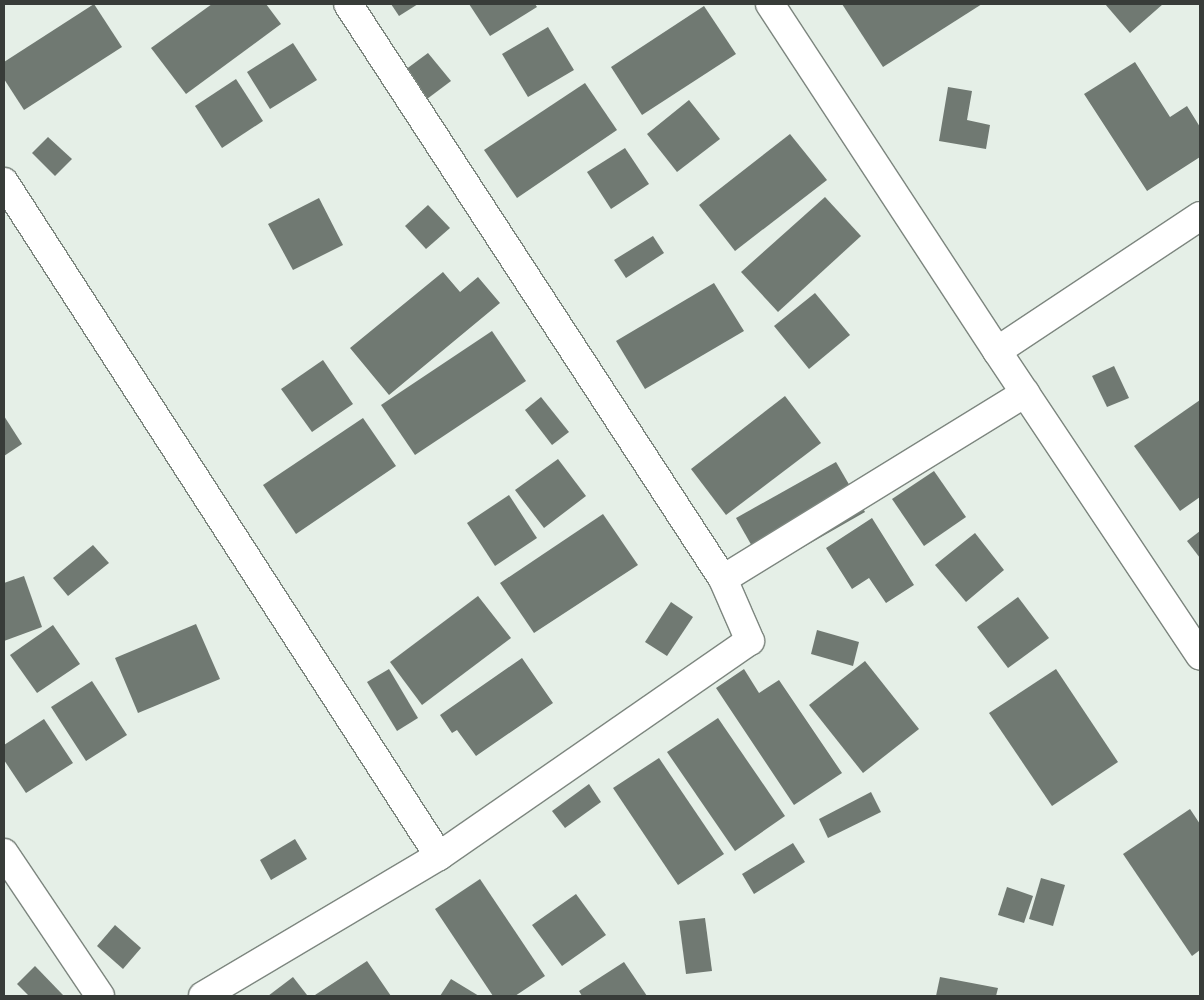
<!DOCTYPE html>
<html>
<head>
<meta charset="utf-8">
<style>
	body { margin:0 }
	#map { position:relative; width:1204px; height:1000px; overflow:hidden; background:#e5efe7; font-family:Helvetica,sans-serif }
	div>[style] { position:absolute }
	.building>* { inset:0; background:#707972 }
	.roads { filter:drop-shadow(1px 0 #7d867f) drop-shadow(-1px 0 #7d867f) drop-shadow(0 1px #7d867f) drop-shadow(0 -1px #7d867f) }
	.minor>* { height:28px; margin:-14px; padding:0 14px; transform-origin:14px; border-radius:14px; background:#fff }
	span { translate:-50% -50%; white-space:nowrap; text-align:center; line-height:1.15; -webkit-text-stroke:5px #f2fcf4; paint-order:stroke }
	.frame { position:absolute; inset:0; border:5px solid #383c39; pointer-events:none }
</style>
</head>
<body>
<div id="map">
	<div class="building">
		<i style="clip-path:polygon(94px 4px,122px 47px,24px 110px,4px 79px,4px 62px)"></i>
		<i style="clip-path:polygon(212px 4px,266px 4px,281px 24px,186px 94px,151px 48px)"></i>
		<i style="clip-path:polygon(391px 4px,418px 4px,399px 16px)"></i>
		<i style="clip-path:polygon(469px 4px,535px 4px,537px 7px,490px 36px)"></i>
		<i style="clip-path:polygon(842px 4px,982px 4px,883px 67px)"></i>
		<i style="clip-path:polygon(1105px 4px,1163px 4px,1130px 33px)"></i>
		<i style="clip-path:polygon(704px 6px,736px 54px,642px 115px,611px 67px)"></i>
		<i style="clip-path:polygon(548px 27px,574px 70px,528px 97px,502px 54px)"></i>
		<i style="clip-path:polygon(293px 43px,317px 80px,270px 109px,247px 72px)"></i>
		<i style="clip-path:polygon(428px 53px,451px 81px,427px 99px,405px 70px)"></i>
		<i style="clip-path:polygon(1135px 62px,1170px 117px,1187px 106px,1200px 127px,1200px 157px,1147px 191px,1084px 94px)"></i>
		<i style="clip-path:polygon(236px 79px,263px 121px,222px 148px,195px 106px)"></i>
		<i style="clip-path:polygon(585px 83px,617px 130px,517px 198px,484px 150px)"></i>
		<i style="clip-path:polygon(948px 87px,972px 91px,967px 120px,990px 125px,986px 149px,939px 141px)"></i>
		<i style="clip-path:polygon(689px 100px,720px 139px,677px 172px,647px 134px)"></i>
		<i style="clip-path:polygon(790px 134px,827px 180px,735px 251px,699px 205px)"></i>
		<i style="clip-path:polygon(48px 137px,72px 159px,55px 176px,32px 153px)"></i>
		<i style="clip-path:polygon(625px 148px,649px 184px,611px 209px,587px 172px)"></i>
		<i style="clip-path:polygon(825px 197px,861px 236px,778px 312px,741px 272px)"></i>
		<i style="clip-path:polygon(319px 198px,343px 245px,293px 270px,268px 224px)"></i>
		<i style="clip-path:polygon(428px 205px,450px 228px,426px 249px,405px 226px)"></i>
		<i style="clip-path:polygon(653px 236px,664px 253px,626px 278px,614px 260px)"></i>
		<i style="clip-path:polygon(443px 272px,460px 292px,478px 277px,500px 303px,389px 395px,350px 348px)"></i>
		<i style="clip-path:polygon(714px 283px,744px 331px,645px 389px,616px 341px)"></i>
		<i style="clip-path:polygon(815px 293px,850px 335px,809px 369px,774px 326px)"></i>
		<i style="clip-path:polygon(492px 331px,526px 381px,415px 455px,381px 405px)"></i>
		<i style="clip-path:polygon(323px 360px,353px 404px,312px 432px,281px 389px)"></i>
		<i style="clip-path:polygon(1114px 366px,1129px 398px,1107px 407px,1092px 376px)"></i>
		<i style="clip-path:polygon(785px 396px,821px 443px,726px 515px,691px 469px)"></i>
		<i style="clip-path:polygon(541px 397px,569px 432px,552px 445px,525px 410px)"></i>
		<i style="clip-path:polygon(1200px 400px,1200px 497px,1180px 511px,1134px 446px)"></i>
		<i style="clip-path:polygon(4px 416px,22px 444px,4px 456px)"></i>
		<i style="clip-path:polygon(363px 418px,396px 466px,296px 534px,263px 485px)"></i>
		<i style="clip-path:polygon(558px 459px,586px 496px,544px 528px,515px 490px)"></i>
		<i style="clip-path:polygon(836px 462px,865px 512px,765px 569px,736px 518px)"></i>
		<i style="clip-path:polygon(934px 471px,966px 517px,924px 546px,892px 499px)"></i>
		<i style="clip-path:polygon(509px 495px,537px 538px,495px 566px,467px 523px)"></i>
		<i style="clip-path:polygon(603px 514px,638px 565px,534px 633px,500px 583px)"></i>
		<i style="clip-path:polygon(872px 518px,914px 585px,886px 603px,869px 578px,852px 589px,826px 548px)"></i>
		<i style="clip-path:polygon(1200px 531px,1200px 558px,1187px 541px)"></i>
		<i style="clip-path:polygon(975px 533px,1004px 570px,966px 602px,935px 565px)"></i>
		<i style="clip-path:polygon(93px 545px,109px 563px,68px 596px,53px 578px)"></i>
		<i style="clip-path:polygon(24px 576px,42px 627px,4px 641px,4px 583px)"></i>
		<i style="clip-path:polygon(478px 596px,511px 638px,422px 705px,390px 662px)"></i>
		<i style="clip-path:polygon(1018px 597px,1049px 638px,1008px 668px,977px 627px)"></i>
		<i style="clip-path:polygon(671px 602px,693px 617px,667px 656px,645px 642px)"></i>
		<i style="clip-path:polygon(196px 624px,220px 679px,138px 713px,115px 658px)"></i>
		<i style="clip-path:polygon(53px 625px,80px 664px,37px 693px,10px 655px)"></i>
		<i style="clip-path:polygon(817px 630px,859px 642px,853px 666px,811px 654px)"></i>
		<i style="clip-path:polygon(522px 658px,553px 703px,476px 756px,457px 730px,452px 733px,440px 715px)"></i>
		<i style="clip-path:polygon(865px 661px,919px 729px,863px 773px,809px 705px)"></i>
		<i style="clip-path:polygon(389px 669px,418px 718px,397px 731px,367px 682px)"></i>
		<i style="clip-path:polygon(744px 669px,759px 693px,779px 680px,842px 773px,794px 805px,716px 688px)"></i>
		<i style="clip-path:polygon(1056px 669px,1118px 762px,1052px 806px,989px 713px)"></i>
		<i style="clip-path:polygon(92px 681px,127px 735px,86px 761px,51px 707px)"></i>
		<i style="clip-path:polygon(718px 718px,785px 816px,735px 851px,667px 752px)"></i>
		<i style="clip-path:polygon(44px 719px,73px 763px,26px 793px,4px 760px,4px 745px)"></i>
		<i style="clip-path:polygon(659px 758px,724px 854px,678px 885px,613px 788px)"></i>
		<i style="clip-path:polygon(589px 784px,601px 802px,565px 828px,552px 811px)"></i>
		<i style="clip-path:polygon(871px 792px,881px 812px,828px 838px,819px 819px)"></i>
		<i style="clip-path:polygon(1190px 809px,1200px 824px,1200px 950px,1192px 956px,1123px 854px)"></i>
		<i style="clip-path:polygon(295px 839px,307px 859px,271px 880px,260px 860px)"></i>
		<i style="clip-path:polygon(793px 843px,805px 862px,754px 894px,742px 874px)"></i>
		<i style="clip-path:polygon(1041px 878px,1065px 885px,1053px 926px,1029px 919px)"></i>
		<i style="clip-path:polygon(480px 879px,545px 976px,515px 996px,493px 996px,435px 909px)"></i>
		<i style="clip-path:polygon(1007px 887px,1033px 896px,1024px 923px,998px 915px)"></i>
		<i style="clip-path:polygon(576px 894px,606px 935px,562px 966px,532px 925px)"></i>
		<i style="clip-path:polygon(705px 918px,712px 971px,686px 974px,679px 921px)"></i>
		<i style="clip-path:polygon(115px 925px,141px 948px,123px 969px,97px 946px)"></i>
		<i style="clip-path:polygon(367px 961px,391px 996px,316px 996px,315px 995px)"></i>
		<i style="clip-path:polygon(624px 962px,647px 996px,582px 996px,579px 991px)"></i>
		<i style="clip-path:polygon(35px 966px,63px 995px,62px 996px,29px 996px,17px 984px)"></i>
		<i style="clip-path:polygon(293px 977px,307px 995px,305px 996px,268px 996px)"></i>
		<i style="clip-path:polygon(940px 977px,998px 988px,996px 996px,936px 996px)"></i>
		<i style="clip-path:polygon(451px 979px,479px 996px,440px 996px)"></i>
	</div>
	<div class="roads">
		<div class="minor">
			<i style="left:770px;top:4px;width:415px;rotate:56.8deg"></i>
			<i style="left:997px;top:351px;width:366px;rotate:56.3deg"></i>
			<i style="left:4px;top:182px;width:802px;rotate:57.16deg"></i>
			<i style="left:997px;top:351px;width:244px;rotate:-33.6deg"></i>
			<i style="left:723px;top:579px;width:355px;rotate:-31.6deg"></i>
			<i style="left:4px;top:853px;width:172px;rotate:56.1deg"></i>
			<i style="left:203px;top:996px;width:274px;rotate:-30.7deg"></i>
			<i style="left:439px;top:856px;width:378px;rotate:-34.7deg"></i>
			<i style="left:750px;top:641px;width:68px;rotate:-113.5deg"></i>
			<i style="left:723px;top:579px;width:686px;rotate:-123.11deg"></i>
		</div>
	</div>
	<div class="frame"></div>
</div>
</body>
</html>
